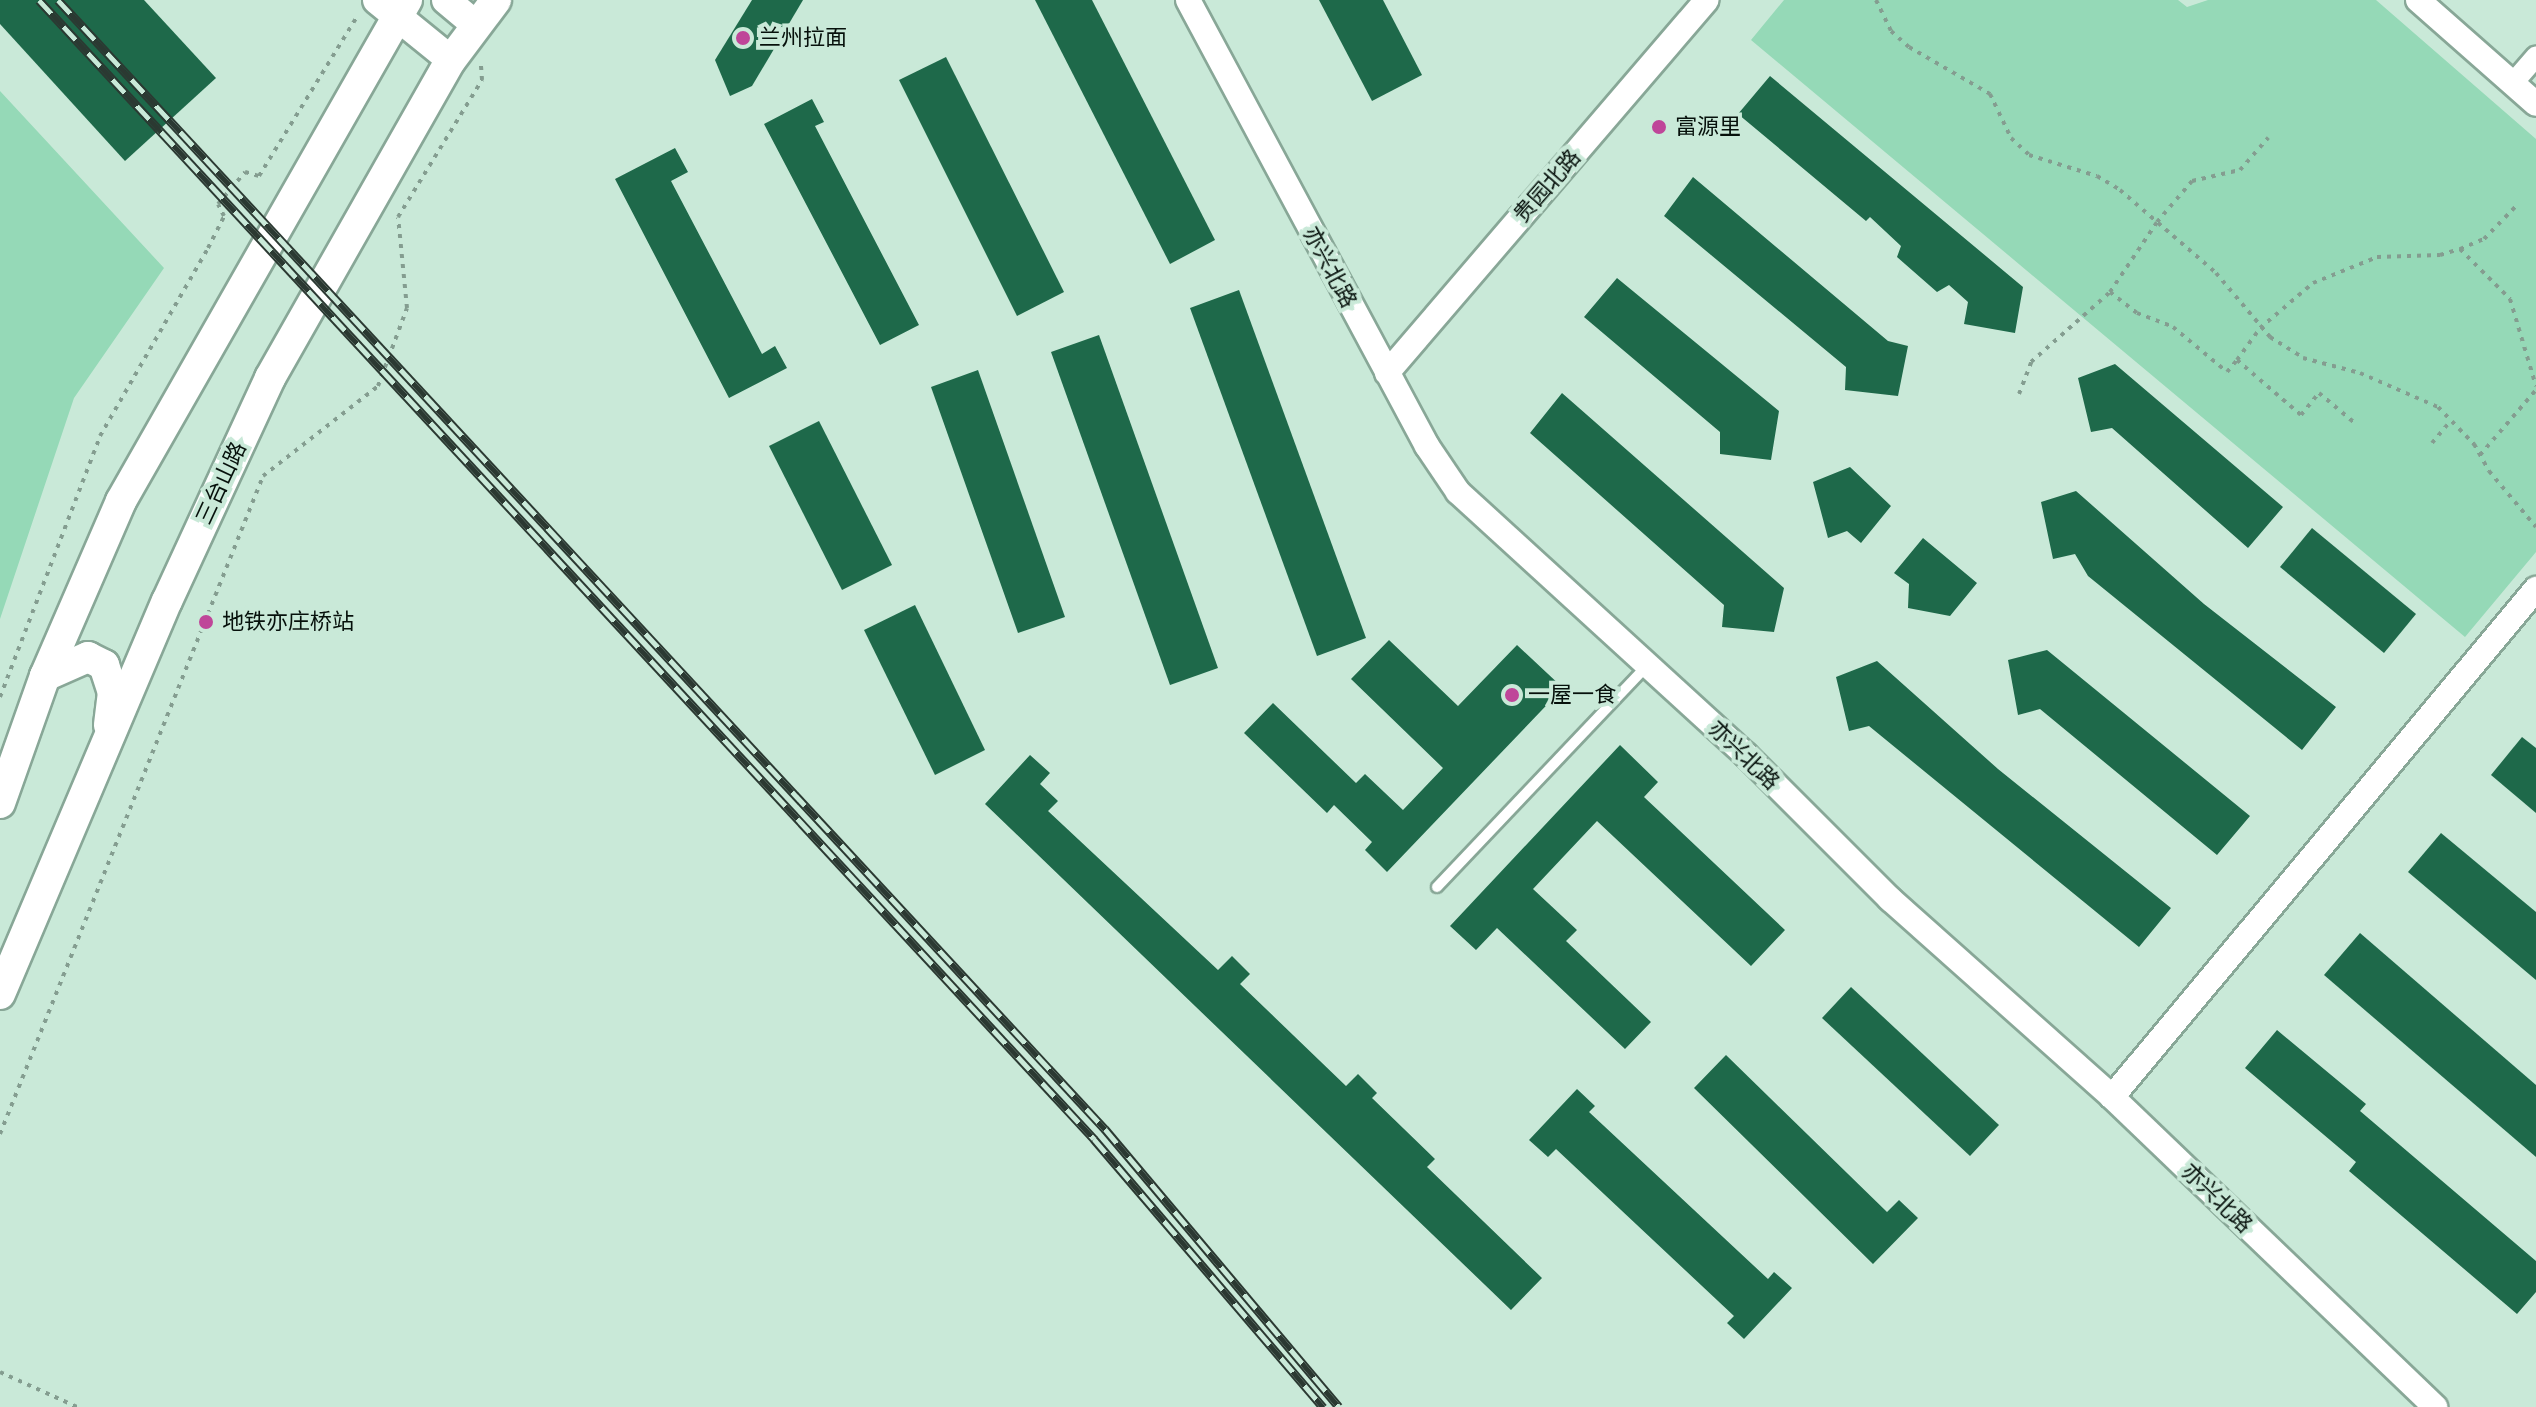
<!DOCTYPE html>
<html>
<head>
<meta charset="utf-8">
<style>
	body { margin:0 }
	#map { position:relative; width:2536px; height:1407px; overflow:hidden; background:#c9e9d8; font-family:Helvetica,"Noto Sans SC",sans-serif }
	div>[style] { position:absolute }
	.green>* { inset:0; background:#95d9b7 }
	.building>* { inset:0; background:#1e694a }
	.path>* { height:4px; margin-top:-2px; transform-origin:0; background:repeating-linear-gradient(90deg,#849d90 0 4px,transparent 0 10px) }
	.roads { filter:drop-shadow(2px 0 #88a797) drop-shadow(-2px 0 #88a797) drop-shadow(0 2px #88a797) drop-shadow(0 -2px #88a797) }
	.service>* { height:10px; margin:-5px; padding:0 5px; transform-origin:5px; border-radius:5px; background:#fff }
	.minor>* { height:20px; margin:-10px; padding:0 10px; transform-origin:10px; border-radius:10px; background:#fff }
	.tertiary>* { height:24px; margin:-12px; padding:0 12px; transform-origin:12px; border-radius:12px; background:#fff }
	.secondary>* { height:28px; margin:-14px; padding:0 14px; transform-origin:14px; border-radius:14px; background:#fff }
	.primary>* { height:30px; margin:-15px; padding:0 15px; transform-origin:15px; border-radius:15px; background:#fff }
	.rail>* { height:9px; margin-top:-4.5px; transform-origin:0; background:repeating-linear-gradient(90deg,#c9e9d8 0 18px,#2b3932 0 36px); box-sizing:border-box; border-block:2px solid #2b3932 }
	.dots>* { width:22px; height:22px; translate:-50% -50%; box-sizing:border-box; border:4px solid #c9e9d8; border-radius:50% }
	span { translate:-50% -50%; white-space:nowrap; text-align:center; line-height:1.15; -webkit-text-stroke:8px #c9e9d8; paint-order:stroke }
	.poi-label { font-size:22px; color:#06100b }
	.left { translate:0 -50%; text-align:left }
	.street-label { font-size:22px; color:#06100b }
</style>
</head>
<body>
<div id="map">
	<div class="green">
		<i style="clip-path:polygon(1784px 0,2178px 0,2187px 7px,2208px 0,2376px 0,2536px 139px,2536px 552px,2465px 637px,1751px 40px)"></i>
		<i style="clip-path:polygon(0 91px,164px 268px,74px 398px,0 619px)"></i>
	</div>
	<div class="building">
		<i style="clip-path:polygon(0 0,144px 0,216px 78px,125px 161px,0 24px)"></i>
		<i style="clip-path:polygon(752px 0,803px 0,752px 86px,730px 96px,715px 60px)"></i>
		<i style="clip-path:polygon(1035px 0,1092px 0,1215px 240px,1170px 264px)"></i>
		<i style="clip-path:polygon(1319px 0,1383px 0,1422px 75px,1372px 101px)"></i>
		<i style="clip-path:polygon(946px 57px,1064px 292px,1017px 316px,899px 80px)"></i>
		<i style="clip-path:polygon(1770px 76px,2023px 287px,2015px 333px,1964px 324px,1968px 302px,1949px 285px,1937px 292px,1897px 257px,1901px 246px,1870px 217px,1866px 221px,1738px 114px)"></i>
		<i style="clip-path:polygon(812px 99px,824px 122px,815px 126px,919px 325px,880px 345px,764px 124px)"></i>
		<i style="clip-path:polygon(675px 148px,688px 172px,671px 181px,762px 354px,775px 346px,787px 368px,729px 398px,615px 179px)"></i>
		<i style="clip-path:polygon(1693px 177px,1888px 341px,1908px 346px,1898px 396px,1845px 390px,1846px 367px,1664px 216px)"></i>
		<i style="clip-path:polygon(1617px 278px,1779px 411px,1771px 460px,1720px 454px,1720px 432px,1584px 317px)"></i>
		<i style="clip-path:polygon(1239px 290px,1366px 638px,1317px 656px,1190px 308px)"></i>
		<i style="clip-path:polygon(1099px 335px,1218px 668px,1170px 685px,1051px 352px)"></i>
		<i style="clip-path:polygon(2115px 364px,2283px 507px,2248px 548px,2112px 428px,2091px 432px,2078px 378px)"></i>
		<i style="clip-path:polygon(978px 370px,1065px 617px,1018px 633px,931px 387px)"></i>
		<i style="clip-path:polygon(1562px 393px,1784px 588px,1774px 632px,1722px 627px,1724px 605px,1530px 433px)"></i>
		<i style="clip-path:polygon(819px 421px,892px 565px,842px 590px,769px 446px)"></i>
		<i style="clip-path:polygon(1850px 467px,1891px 506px,1861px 543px,1847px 531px,1828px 538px,1813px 482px)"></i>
		<i style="clip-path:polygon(2076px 491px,2204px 604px,2336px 707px,2302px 750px,2088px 576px,2075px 554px,2053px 559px,2041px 502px)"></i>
		<i style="clip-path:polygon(2312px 528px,2416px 614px,2384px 653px,2280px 567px)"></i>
		<i style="clip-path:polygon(1923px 538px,1977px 583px,1950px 616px,1908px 608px,1909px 584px,1894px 573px)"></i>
		<i style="clip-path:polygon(915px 605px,985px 750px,935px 775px,864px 630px)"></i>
		<i style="clip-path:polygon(1389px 640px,1458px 706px,1517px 645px,1563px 688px,1387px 872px,1365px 850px,1372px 842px,1334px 805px,1327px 813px,1244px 733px,1273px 703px,1356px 783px,1365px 774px,1403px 810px,1443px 768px,1351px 679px)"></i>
		<i style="clip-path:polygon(2047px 650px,2250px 816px,2217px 855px,2040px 709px,2018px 715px,2008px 660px)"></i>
		<i style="clip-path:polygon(1877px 661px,1998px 769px,2171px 908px,2139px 947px,1869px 726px,1849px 731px,1836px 677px)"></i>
		<i style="clip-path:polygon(2522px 737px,2536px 748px,2536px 813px,2491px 775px)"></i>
		<i style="clip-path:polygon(1620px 745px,1658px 782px,1644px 797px,1785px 930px,1751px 966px,1597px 821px,1533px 889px,1577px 930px,1566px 941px,1651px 1022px,1625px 1049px,1497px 928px,1476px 950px,1450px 926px)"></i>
		<i style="clip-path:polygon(1030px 755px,1050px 773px,1040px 784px,1058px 801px,1048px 811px,1218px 970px,1232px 956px,1250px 974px,1240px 984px,1346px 1086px,1358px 1074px,1377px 1093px,1372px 1098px,1435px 1159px,1427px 1167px,1542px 1278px,1511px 1310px,985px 804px)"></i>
		<i style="clip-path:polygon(2441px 833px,2536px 912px,2536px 980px,2408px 872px)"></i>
		<i style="clip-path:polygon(2360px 933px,2536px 1085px,2536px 1157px,2324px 975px)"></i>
		<i style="clip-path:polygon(1851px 987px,1999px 1125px,1970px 1156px,1822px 1018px)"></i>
		<i style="clip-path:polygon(2277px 1030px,2366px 1104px,2360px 1111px,2536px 1261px,2536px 1292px,2517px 1314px,2349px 1171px,2356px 1162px,2245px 1068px)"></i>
		<i style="clip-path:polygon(1726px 1055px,1887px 1212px,1899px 1200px,1918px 1218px,1873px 1264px,1694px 1088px)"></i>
		<i style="clip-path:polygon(1577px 1089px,1595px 1106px,1589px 1112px,1768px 1279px,1774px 1272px,1792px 1288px,1744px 1339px,1727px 1323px,1734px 1316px,1556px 1149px,1548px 1157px,1529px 1140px)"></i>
	</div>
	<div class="path">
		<i style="left:1876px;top:0;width:34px;rotate:64deg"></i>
		<i style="left:1891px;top:31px;width:24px;rotate:42deg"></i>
		<i style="left:1909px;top:47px;width:94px;rotate:30.1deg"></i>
		<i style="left:1990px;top:94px;width:49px;rotate:64.5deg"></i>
		<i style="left:2011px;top:138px;width:25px;rotate:43deg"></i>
		<i style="left:2029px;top:155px;width:71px;rotate:17.2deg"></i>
		<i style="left:2097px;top:176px;width:27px;rotate:31deg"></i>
		<i style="left:2120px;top:190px;width:127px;rotate:40.8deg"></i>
		<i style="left:2216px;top:273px;width:84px;rotate:49.8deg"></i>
		<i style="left:2270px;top:337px;width:39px;rotate:32deg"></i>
		<i style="left:2303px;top:358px;width:59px;rotate:14.7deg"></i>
		<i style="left:2360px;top:373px;width:85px;rotate:23.6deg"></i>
		<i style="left:2438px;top:407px;width:52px;rotate:45.8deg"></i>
		<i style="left:2474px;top:444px;width:31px;rotate:61deg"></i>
		<i style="left:2489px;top:471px;width:73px;rotate:50deg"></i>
		<i style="left:2460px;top:249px;width:71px;rotate:45deg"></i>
		<i style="left:2510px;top:299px;width:91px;rotate:73.4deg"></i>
		<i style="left:2110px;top:292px;width:34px;rotate:38deg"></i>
		<i style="left:2137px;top:313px;width:39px;rotate:21deg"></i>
		<i style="left:2173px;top:327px;width:70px;rotate:39.8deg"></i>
		<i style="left:2227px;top:372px;width:16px;rotate:-50deg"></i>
		<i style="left:2237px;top:360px;width:84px;rotate:40.7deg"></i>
		<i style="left:2301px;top:415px;width:28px;rotate:-51deg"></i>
		<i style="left:2319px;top:393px;width:48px;rotate:40deg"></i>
		<i style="left:2237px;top:360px;width:39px;rotate:-54deg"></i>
		<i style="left:2260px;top:328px;width:70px;rotate:-40.3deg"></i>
		<i style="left:2313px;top:283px;width:69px;rotate:-22.1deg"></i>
		<i style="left:2377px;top:257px;width:63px;rotate:-1.8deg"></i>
		<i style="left:2440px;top:255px;width:21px;rotate:-17deg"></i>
		<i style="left:2460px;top:249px;width:26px;rotate:-23deg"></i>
		<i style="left:2484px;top:239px;width:49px;rotate:-45.8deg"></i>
		<i style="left:2019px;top:394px;width:34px;rotate:-69deg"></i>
		<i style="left:2031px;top:362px;width:106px;rotate:-41.5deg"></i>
		<i style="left:2110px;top:292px;width:84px;rotate:-56.1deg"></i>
		<i style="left:2157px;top:222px;width:54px;rotate:-49.5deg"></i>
		<i style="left:2192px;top:181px;width:49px;rotate:-12.9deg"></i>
		<i style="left:2240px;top:170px;width:43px;rotate:-48.8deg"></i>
		<i style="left:2432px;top:443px;width:30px;rotate:-50deg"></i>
		<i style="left:2480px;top:455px;width:86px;rotate:-49.3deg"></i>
		<i style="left:0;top:697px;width:280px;rotate:-69deg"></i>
		<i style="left:100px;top:436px;width:217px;rotate:-60.1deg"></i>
		<i style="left:208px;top:248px;width:36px;rotate:-63deg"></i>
		<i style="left:224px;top:216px;width:13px;rotate:-117deg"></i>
		<i style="left:218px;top:204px;width:42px;rotate:-49.8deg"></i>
		<i style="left:245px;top:172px;width:15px;rotate:16deg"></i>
		<i style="left:259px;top:176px;width:189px;rotate:-58.4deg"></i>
		<i style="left:0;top:1134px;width:709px;rotate:-68.21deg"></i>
		<i style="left:263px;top:476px;width:146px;rotate:-38deg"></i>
		<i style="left:378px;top:386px;width:83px;rotate:-69.6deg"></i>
		<i style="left:407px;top:308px;width:91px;rotate:-95.6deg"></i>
		<i style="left:398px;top:217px;width:161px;rotate:-58.5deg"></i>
		<i style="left:482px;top:80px;width:15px;rotate:-94deg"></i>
		<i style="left:0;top:1372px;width:85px;rotate:24.4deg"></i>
	</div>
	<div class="roads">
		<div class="service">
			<i style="left:1437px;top:887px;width:303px;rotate:-46.5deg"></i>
		</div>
		<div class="minor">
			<i style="left:2513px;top:83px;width:35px;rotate:-49deg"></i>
		</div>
		<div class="tertiary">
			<i style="left:1188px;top:0;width:506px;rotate:61.81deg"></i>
			<i style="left:1427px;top:446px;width:55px;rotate:56deg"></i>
			<i style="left:1458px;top:492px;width:390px;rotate:42.4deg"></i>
			<i style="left:1746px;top:755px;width:204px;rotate:45deg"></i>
			<i style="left:1890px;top:899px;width:297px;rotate:41.7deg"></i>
			<i style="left:2112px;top:1097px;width:448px;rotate:43.8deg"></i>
			<i style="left:2418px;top:0;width:157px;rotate:41.4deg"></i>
			<i style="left:1387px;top:373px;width:491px;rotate:-49.4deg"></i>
			<i style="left:2112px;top:1097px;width:662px;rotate:-50.15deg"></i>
		</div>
		<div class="secondary">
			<i style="left:377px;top:0;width:95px;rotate:39deg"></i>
			<i style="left:446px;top:0;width:39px;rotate:40deg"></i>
		</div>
		<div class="primary">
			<i style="left:45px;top:676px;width:47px;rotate:-23.8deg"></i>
			<i style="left:88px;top:657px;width:18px;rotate:27deg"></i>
			<i style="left:104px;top:665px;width:28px;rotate:72deg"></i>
			<i style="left:113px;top:692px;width:33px;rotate:97deg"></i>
			<i style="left:0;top:803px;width:135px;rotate:-70.5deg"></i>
			<i style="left:45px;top:676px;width:191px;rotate:-66.5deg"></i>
			<i style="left:121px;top:501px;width:577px;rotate:-60.28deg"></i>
			<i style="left:0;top:994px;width:427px;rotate:-67deg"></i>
			<i style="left:167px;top:601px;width:246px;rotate:-65.2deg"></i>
			<i style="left:270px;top:378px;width:366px;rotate:-60.4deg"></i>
			<i style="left:451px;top:60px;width:75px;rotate:-53.1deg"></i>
		</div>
	</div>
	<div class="rail">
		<i style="left:39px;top:0;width:1553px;rotate:47.19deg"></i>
		<i style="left:1094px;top:1139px;width:353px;rotate:49.5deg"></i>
		<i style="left:58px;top:0;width:1540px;rotate:47.16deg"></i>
		<i style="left:1105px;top:1129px;width:363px;rotate:49.9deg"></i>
	</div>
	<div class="dots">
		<i style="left:743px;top:38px;background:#bf4699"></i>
		<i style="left:1659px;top:127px;background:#bf4699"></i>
		<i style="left:206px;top:622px;background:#bf4699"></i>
		<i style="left:1512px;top:695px;background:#bf4699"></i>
	</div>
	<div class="poi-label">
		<span class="left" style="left:759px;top:38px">兰州拉面</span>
		<span class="left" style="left:1675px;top:127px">富源里</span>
		<span class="left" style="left:222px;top:622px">地铁亦庄桥站</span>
		<span class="left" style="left:1528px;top:695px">一屋一食</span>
	</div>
	<div class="street-label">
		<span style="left:1547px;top:186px;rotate:-49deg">贵园北路</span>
		<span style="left:1330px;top:267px;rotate:62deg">亦兴北路</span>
		<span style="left:221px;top:483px;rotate:-65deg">三台山路</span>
		<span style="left:1744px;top:755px;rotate:44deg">亦兴北路</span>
		<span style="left:2217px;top:1198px;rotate:44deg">亦兴北路</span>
	</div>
</div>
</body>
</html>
